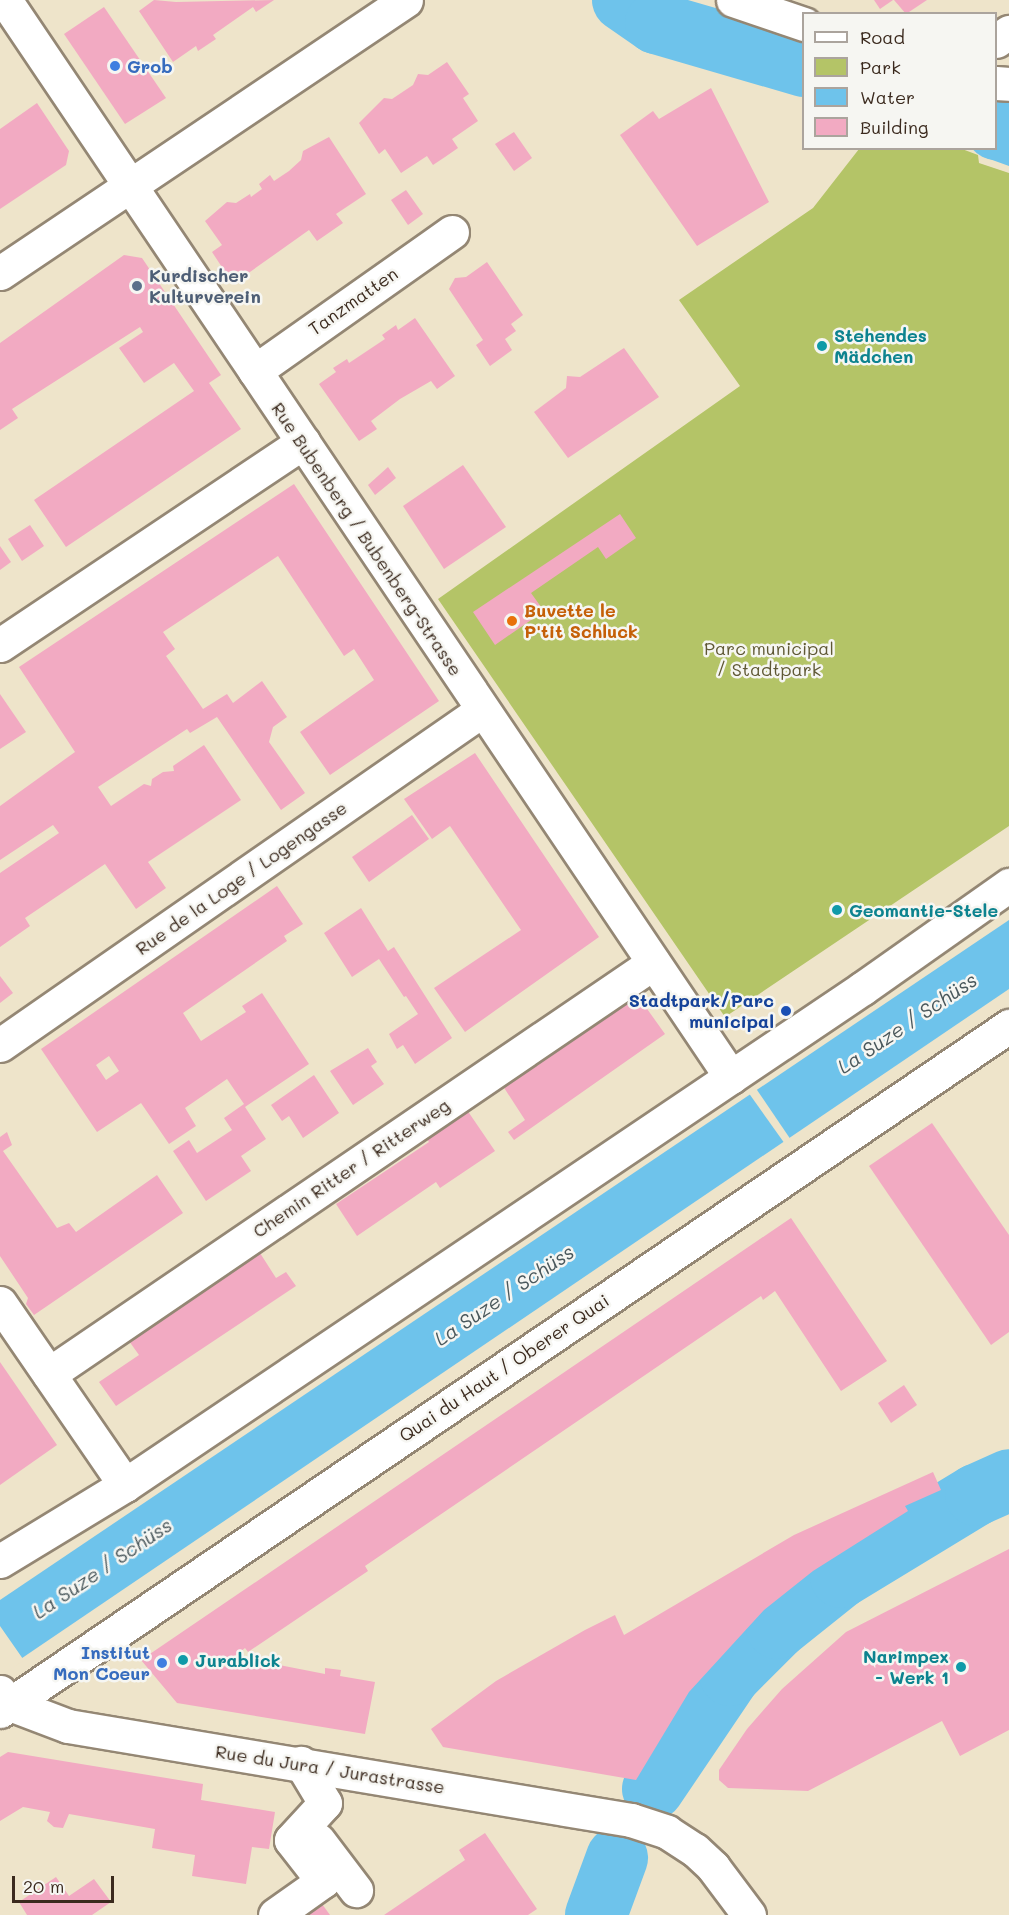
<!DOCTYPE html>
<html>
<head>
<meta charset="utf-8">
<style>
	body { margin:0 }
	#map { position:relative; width:1009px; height:1915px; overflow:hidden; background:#eee4ca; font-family:Mali,sans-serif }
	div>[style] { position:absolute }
	.green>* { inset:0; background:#b4c467 }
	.water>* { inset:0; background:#6ec3eb }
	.pier>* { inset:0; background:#eee4ca }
	.river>* { height:62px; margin:-31px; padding:0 31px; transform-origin:31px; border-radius:31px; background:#6ec3eb }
	.building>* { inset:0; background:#f2aac2 }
	.roads { filter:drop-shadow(2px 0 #948774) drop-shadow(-2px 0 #948774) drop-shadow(0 2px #948774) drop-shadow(0 -2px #948774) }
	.minor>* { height:33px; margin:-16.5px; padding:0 16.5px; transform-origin:16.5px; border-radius:16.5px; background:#fff }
	.dots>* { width:16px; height:16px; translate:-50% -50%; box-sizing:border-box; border:3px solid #f6f6f2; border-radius:50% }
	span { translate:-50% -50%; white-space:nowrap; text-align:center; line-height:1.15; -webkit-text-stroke:5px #f6f6f2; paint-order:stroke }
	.shop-label { font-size:18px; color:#366cbe; font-weight:700 }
	.left { translate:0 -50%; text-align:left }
	.right { translate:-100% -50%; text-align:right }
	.service-label { font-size:18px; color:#4e5e75; font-weight:700 }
	.street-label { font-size:18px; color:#3b2a1e }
	.culture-label { font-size:18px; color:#0d838f; font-weight:700 }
	.food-label { font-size:18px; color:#c56008; font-weight:700 }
	.park-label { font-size:18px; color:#5f5834 }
	.transit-label { font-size:18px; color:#164399; font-weight:700 }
	.water-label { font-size:20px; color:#4a585c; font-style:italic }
	.legend { position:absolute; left:802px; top:12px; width:195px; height:138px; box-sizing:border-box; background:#f6f6f2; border:2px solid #aba49d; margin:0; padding:8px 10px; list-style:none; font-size:18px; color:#3b2a1e }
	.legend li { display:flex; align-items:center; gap:12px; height:30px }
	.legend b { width:30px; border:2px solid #aba49d }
	.scale { position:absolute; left:12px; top:1876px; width:102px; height:27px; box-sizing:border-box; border:3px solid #3b2a1e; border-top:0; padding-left:8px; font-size:18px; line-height:21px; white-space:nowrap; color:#3b2a1e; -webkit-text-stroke:4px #f6f6f2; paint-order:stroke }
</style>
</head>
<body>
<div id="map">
	<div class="green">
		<i style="clip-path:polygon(859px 149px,962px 149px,978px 155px,979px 163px,1009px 173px,1009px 826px,725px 1017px,438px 599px,740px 386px,679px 300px,813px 208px)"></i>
	</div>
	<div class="water">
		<i style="clip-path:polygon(996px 129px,1009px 130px,1009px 166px,984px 157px,977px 149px,996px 148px)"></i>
		<i style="clip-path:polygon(1009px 920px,1009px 989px,0 1673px,0 1600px)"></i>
	</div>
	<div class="pier">
		<i style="clip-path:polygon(755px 1087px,791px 1140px,785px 1144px,748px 1092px)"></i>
		<i style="clip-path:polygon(0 1626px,23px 1659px,28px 1658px,0 1676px)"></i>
	</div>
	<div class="river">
		<i style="left:623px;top:0;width:40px;rotate:34.9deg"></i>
		<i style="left:656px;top:23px;width:154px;rotate:16.2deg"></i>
		<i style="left:996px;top:129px;width:13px;rotate:4deg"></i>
		<i style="left:653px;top:1789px;width:138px;rotate:-56deg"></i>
		<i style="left:730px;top:1675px;width:66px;rotate:-45deg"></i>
		<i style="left:777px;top:1628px;width:82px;rotate:-38.6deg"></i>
		<i style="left:841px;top:1577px;width:158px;rotate:-31.3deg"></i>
		<i style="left:976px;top:1495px;width:36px;rotate:-24deg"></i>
		<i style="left:596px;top:1915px;width:61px;rotate:-69.8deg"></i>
	</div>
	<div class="building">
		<i style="clip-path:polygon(154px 0,176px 2px,274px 0,256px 12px,253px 7px,213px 35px,216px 39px,198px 51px,196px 46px,173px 62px,139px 11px)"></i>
		<i style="clip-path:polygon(874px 0,893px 0,880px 9px)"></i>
		<i style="clip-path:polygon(894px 0,927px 0,906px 14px)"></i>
		<i style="clip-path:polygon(104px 7px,166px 98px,125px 124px,64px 34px)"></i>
		<i style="clip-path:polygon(447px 62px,469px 94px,463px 98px,478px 121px,452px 139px,458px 148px,445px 157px,433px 165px,427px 156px,401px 173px,385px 149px,379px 154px,359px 123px,384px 98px,392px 99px,413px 85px,418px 74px,428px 75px)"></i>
		<i style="clip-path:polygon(711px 88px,769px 202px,697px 246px,620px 135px,653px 111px,659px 119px)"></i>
		<i style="clip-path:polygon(37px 103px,69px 151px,66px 165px,0 209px,0 129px)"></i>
		<i style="clip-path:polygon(514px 132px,532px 158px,514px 171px,495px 144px)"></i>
		<i style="clip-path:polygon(329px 137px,366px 194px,336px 214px,343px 223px,317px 241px,309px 230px,233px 284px,212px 252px,222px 245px,205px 221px,227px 202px,236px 203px,250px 194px,251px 197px,262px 189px,259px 184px,270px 175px,274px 181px,289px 171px,301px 160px,303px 151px)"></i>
		<i style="clip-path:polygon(406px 190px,423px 214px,408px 225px,391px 200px)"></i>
		<i style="clip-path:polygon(124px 255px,142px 258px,221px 375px,209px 383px,241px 429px,66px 547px,34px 500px,194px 391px,174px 363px,144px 383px,119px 348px,143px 332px,140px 327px,12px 409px,18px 418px,0 430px,0 343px)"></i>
		<i style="clip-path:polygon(487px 262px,523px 315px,511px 324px,516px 331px,505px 339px,512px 350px,490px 366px,476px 345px,483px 340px,449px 289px,455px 278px,466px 277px)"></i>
		<i style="clip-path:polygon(415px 318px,455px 376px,437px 389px,431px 381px,400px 399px,371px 421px,377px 429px,359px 441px,319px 384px,336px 372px,333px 368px,347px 359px,349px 363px,385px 339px,382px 335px,396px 325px,398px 330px)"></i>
		<i style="clip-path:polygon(624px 348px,659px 397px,568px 458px,534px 412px,566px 388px,567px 376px,580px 377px)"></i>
		<i style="clip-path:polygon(463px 465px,506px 527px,444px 569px,403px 506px)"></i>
		<i style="clip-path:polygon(388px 467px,396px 478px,375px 495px,368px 485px)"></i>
		<i style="clip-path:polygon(294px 484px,439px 701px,330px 775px,300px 732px,374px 680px,354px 649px,344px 656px,278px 556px,163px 632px,175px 649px,166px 656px,203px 709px,227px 694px,233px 703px,262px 681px,287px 717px,273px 727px,269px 742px,305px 793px,281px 810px,217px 717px,190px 733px,187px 729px,98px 787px,111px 806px,144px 784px,151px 786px,152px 779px,163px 772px,174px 771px,173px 766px,204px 745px,241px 800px,148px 862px,166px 888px,136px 909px,105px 864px,25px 918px,30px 926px,0 947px,0 873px,59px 833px,53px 825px,0 860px,0 806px,75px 752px,19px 667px)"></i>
		<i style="clip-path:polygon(620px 514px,636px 538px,606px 559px,598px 547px,531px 593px,544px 611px,495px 645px,473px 612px)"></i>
		<i style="clip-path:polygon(30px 525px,44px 546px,22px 561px,8px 539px)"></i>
		<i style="clip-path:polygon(0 546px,11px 562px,0 570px)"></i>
		<i style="clip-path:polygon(0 694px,26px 732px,0 749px)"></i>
		<i style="clip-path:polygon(475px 753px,599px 937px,465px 1032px,434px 988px,521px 930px,450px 826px,432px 839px,404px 799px)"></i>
		<i style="clip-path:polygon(412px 815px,429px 839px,369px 882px,352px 857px)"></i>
		<i style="clip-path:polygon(evenodd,277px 886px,303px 924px,284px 936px,287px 941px,183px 1013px,201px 1041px,246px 1012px,242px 1006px,262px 993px,309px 1064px,245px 1107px,266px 1139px,241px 1156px,251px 1171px,206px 1201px,173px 1151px,189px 1140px,197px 1153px,232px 1130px,224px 1118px,244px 1104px,227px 1079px,185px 1108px,196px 1126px,169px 1144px,141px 1103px,97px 1132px,41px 1049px,277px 886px,109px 1056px,119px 1071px,106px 1080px,96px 1065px,109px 1056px)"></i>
		<i style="clip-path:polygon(361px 908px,388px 951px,394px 947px,452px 1038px,415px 1064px,403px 1045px,397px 1049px,389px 1034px,418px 1014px,406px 996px,404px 997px,379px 959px,352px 977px,324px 933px)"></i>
		<i style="clip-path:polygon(0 976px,13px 993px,0 1003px)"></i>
		<i style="clip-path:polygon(635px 992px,665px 1034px,514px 1140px,508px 1132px,525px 1120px,501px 1083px)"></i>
		<i style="clip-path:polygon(368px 1048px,377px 1062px,371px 1066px,384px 1084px,353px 1105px,330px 1071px)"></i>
		<i style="clip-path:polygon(314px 1075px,339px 1113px,303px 1138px,289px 1116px,282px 1121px,271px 1105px)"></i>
		<i style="clip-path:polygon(465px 1107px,495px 1151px,440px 1188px,436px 1182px,357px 1236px,336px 1204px,429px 1142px,424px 1135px)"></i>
		<i style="clip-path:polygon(932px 1123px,1009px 1235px,1009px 1332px,991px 1345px,869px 1166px)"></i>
		<i style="clip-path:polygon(7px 1132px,12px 1145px,3px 1151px,57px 1228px,69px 1223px,76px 1232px,157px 1175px,183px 1213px,34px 1315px,26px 1304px,28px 1298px,0 1256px,0 1137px)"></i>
		<i style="clip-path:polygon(791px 1218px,887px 1361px,841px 1391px,775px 1291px,763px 1300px,761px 1296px,365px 1566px,368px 1571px,248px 1652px,245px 1648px,231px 1659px,224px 1658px,222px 1666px,243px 1670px,245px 1661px,253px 1664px,254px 1656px,269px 1659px,269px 1663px,325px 1674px,325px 1668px,341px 1670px,340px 1676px,375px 1682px,365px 1734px,177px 1703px,141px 1660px)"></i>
		<i style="clip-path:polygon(260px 1253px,276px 1278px,286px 1272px,296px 1286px,116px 1406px,99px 1382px,139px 1355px,129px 1341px,199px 1287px,203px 1292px)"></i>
		<i style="clip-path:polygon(0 1362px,57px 1445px,0 1485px)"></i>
		<i style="clip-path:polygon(904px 1385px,917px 1405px,891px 1423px,878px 1403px)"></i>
		<i style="clip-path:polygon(933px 1472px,941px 1490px,905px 1506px,908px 1511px,813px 1571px,764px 1610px,689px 1692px,636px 1780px,443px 1747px,431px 1729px,496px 1681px,585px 1630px,615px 1615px,624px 1635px,794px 1535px)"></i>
		<i style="clip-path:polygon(1009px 1549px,1009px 1730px,960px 1756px,942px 1721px,808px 1791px,728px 1788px,719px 1780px,719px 1770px,747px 1729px,782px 1689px,846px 1632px)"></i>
		<i style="clip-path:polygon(8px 1752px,203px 1784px,201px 1800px,275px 1812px,269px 1849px,252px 1847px,246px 1884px,192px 1876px,195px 1855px,152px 1848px,155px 1829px,69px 1814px,63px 1828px,54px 1827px,47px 1821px,50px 1812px,23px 1807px,0 1821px,0 1757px)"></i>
		<i style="clip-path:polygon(485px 1833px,537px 1909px,528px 1915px,384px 1915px,465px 1860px,459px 1850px)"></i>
		<i style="clip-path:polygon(56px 1877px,69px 1896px,94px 1879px,111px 1902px,92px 1915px,27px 1915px,19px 1902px)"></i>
		<i style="clip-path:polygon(322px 1904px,330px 1915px,306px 1915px)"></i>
	</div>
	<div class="roads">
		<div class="minor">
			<i style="left:5px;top:0;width:1299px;rotate:56.02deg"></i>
			<i style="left:733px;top:0;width:75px;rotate:18.7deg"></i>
			<i style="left:996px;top:41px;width:16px;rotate:-35deg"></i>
			<i style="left:996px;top:83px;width:13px;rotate:4deg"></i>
			<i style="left:0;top:273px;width:489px;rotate:-33.9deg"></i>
			<i style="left:255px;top:371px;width:241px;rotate:-35.2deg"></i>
			<i style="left:0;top:645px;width:365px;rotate:-33.8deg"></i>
			<i style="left:0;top:1045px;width:586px;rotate:-34.78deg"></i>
			<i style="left:0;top:1303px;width:221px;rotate:55.5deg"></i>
			<i style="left:49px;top:1374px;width:731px;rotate:-34.23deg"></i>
			<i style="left:0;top:1561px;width:146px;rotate:-31.3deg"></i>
			<i style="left:125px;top:1485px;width:890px;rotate:-33.96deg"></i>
			<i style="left:863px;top:988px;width:179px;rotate:-35.2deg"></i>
			<i style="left:0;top:1692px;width:16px;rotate:50deg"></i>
			<i style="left:10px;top:1704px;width:62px;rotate:20.8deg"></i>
			<i style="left:68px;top:1726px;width:571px;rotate:9.48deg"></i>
			<i style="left:631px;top:1820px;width:38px;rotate:18deg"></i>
			<i style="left:667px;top:1832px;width:33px;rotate:33deg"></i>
			<i style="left:695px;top:1850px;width:25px;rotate:43deg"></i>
			<i style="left:713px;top:1867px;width:60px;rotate:53.1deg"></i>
			<i style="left:0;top:1711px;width:1220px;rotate:-34.17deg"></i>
			<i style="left:318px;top:1840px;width:63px;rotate:52.8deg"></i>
			<i style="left:275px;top:1915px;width:59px;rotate:-35.3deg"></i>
			<i style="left:323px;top:1881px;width:52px;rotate:-128deg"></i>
			<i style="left:291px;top:1840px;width:50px;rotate:-47.4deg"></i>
			<i style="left:325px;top:1803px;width:47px;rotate:-121deg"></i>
		</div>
	</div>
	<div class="dots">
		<i style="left:115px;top:66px;background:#3f7fe0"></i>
		<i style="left:137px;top:286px;background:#5c6f8a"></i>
		<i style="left:822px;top:346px;background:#0f9aa8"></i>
		<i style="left:512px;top:621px;background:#e8710a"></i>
		<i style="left:837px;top:910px;background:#0f9aa8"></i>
		<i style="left:786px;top:1011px;background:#1a4fb4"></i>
		<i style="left:183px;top:1660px;background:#0f9aa8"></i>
		<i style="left:162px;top:1663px;background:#3f7fe0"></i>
		<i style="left:961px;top:1667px;background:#0f9aa8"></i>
	</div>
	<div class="shop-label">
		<span class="left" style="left:127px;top:66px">Grob</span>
		<span class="right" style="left:150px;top:1663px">Institut<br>Mon Coeur</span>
	</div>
	<div class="service-label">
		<span class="left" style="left:149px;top:286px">Kurdischer<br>Kulturverein</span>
	</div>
	<div class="street-label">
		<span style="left:353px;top:301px;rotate:-35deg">Tanzmatten</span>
		<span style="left:367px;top:539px;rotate:56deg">Rue Bubenberg / Bubenberg-Strasse</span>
		<span style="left:241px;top:878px;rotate:-35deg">Rue de la Loge / Logengasse</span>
		<span style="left:351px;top:1168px;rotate:-34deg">Chemin Ritter / Ritterweg</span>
		<span style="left:504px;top:1368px;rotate:-34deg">Quai du Haut / Oberer Quai</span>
		<span style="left:330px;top:1769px;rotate:9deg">Rue du Jura / Jurastrasse</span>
	</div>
	<div class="culture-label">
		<span class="left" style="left:834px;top:346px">Stehendes<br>Mädchen</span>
		<span class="left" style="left:849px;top:910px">Geomantie-Stele</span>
		<span class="right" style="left:949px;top:1667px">Narimpex<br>- Werk 1</span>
		<span class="left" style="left:195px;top:1660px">Jurablick</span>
	</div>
	<div class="food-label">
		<span class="left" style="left:524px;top:621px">Buvette le<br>P'tit Schluck</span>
	</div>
	<div class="park-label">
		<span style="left:769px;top:659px">Parc municipal<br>/ Stadtpark</span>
	</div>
	<div class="transit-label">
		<span class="right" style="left:774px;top:1011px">Stadtpark/Parc<br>municipal</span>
	</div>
	<div class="water-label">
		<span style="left:907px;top:1023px;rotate:-34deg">La Suze / Schüss</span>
		<span style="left:504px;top:1295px;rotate:-34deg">La Suze / Schüss</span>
		<span style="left:102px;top:1568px;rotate:-34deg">La Suze / Schüss</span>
	</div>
	<ul class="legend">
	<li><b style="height:8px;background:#fff"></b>Road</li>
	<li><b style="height:16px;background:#b4c467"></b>Park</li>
	<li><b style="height:16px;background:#6ec3eb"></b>Water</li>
	<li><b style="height:16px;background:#f2aac2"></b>Building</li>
	</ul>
	<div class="scale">20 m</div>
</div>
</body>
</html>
